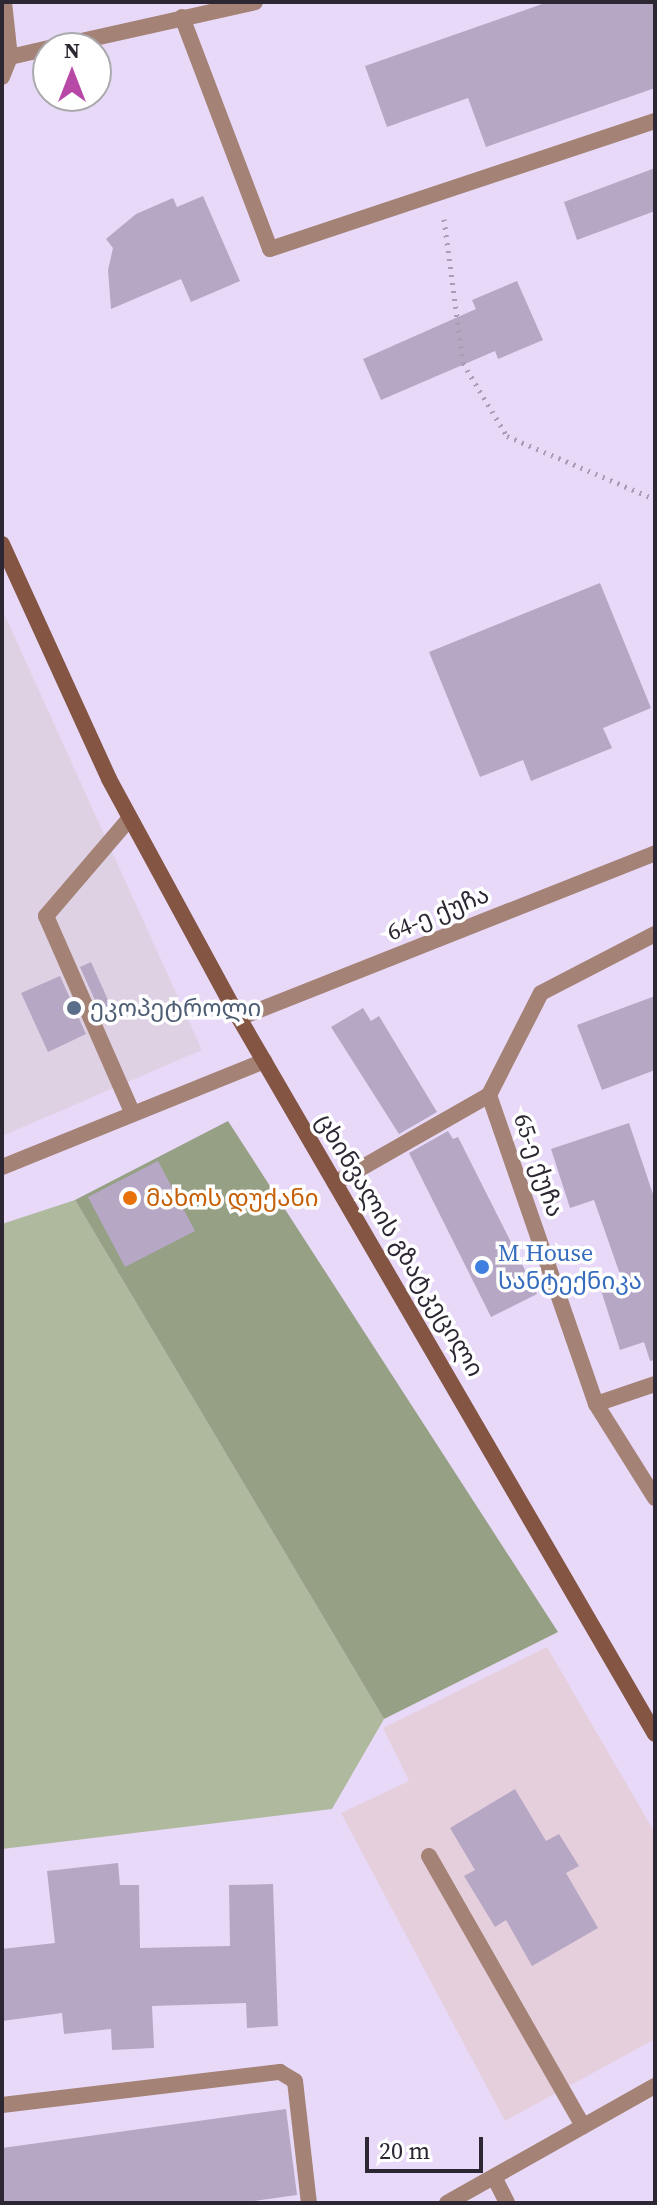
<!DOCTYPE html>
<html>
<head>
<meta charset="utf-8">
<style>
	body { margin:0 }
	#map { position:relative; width:657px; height:2205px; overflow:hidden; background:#e9d9f9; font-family:"Source Serif 4","Noto Sans Georgian",serif }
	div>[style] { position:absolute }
	.commercial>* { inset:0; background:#dfd1e4 }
	.education>* { inset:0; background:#e5cfdd }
	.green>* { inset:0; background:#aeb99d }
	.forest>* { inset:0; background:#95a084 }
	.building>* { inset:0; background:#b6a7c5 }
	.path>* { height:5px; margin-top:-2.5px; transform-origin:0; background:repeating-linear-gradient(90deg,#a99db6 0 2px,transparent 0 8px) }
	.lane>* { height:16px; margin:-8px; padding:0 8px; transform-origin:8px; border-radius:8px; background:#a48275 }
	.street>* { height:16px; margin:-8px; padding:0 8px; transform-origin:8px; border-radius:8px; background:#a48275 }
	.secondary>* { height:16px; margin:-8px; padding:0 8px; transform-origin:8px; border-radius:8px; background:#845543 }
	.dots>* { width:22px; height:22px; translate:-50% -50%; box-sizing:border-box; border:4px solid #fff; border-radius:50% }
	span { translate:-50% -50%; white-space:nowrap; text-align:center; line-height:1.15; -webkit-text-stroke:7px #fff; paint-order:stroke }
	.street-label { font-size:24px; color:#2d2733 }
	.service-label { font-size:24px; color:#4e5e75 }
	.left { translate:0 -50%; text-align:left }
	.food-label { font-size:24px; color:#c56008 }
	.shop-label { font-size:24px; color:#366cbe }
	.frame { position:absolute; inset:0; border:4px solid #2d2733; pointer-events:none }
	.north { position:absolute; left:32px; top:32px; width:80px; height:80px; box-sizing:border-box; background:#fff; border:2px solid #aba9ad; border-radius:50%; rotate:0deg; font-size:22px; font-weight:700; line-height:32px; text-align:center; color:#2d2733 }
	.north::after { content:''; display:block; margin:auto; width:28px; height:36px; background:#b848a6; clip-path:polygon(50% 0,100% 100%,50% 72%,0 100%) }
	.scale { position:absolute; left:365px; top:2137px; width:118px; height:36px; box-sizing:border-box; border:4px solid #2d2733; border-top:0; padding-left:10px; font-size:24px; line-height:28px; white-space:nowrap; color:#2d2733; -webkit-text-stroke:6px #fff; paint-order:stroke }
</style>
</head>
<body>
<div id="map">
	<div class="commercial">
		<i style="clip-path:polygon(2px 609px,202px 1050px,2px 1136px)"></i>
	</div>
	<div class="education">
		<i style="clip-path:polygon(547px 1647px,655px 1833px,655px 2039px,505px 2121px,341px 1813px,409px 1781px,383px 1728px)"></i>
	</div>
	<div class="green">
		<i style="clip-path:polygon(75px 1200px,384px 1719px,332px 1809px,2px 1849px,2px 1224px)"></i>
	</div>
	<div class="forest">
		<i style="clip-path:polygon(228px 1121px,558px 1632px,384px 1719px,75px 1200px)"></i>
	</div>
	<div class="building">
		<i style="clip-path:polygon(548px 2px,655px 2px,655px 88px,486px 147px,468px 98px,387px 127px,365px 66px)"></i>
		<i style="clip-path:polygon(655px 168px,655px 211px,577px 240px,564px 202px)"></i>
		<i style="clip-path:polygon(203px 196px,240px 281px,191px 302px,181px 279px,111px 309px,108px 270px,113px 248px,106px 239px,136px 214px,173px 198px,177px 207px)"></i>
		<i style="clip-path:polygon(517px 281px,543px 340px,498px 359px,495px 351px,381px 400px,363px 359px,476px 309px,472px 300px)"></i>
		<i style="clip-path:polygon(600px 583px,651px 708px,603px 728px,612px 748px,531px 781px,523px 760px,480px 777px,429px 652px)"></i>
		<i style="clip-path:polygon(91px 962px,117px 1020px,106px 1025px,80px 967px)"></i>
		<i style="clip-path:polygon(60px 976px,86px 1034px,48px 1052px,21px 993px)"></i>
		<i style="clip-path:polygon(655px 996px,655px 1070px,602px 1090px,577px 1025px)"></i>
		<i style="clip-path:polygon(363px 1008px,371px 1021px,379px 1016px,437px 1112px,399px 1134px,331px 1027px)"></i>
		<i style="clip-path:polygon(629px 1123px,655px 1200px,655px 1360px,650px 1361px,644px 1342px,620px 1350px,600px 1287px,622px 1280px,594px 1200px,570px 1208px,551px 1149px)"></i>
		<i style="clip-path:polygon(448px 1131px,453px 1139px,458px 1137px,537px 1294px,491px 1317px,409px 1153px)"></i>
		<i style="clip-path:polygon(158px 1161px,195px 1231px,125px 1267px,88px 1197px)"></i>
		<i style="clip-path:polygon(515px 1789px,546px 1841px,559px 1834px,579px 1866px,566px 1873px,598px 1928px,532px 1966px,506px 1920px,495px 1927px,464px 1876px,475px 1870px,450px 1828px)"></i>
		<i style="clip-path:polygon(118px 1863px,120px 1885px,139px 1885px,140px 1948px,230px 1946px,229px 1885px,273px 1884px,278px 2026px,247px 2028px,246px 2003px,152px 2006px,154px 2048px,112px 2050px,111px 2029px,64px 2034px,62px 2013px,2px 2021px,2px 1949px,55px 1943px,47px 1871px)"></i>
		<i style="clip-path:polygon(286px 2109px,297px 2195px,240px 2203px,2px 2203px,2px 2148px)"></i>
	</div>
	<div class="path">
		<i style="left:444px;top:219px;width:145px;rotate:82.5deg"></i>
		<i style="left:463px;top:363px;width:85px;rotate:58.9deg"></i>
		<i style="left:507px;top:436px;width:161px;rotate:23.1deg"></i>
	</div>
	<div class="lane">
		<i style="left:182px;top:17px;width:248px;rotate:69.2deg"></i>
		<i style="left:270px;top:249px;width:406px;rotate:-18.4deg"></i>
		<i style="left:130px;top:818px;width:129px;rotate:130.6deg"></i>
		<i style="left:46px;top:916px;width:216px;rotate:66.3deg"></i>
		<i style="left:429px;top:1856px;width:311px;rotate:60.3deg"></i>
		<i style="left:2px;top:2105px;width:280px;rotate:-6.8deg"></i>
		<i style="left:280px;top:2072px;width:17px;rotate:31deg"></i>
		<i style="left:295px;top:2081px;width:123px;rotate:83.5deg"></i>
		<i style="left:494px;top:2177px;width:29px;rotate:63deg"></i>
	</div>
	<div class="street">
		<i style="left:4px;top:2px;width:55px;rotate:83.8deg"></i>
		<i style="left:50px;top:48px;width:210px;rotate:-12.6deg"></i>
		<i style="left:2px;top:77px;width:22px;rotate:-68deg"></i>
		<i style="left:10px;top:57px;width:39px;rotate:-13deg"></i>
		<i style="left:239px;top:1018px;width:448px;rotate:-21.6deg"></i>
		<i style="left:489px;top:1095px;width:327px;rotate:70.9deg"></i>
		<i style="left:596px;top:1404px;width:111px;rotate:57.9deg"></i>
		<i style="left:489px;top:1095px;width:114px;rotate:-63deg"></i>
		<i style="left:541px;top:993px;width:128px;rotate:-27.4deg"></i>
		<i style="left:2px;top:1167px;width:283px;rotate:-22deg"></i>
		<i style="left:335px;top:1183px;width:177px;rotate:-29.7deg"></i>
		<i style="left:596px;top:1404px;width:62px;rotate:-18.7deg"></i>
		<i style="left:447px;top:2203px;width:239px;rotate:-29.4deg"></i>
	</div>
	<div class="secondary">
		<i style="left:2px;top:544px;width:258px;rotate:65.5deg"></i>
		<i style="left:109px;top:779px;width:272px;rotate:61.5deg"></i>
		<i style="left:239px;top:1018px;width:828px;rotate:59.84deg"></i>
	</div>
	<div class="dots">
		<i style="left:74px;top:1008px;background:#5c6f8a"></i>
		<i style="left:130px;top:1198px;background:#e8710a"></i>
		<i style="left:482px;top:1267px;background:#3f7fe0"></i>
	</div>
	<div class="street-label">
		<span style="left:438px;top:913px;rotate:-22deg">64-ე ქუჩა</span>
		<span style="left:539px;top:1165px;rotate:71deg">65-ე ქუჩა</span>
		<span style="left:400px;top:1245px;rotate:59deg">ცხინვალის გზატკეცილი</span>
	</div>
	<div class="service-label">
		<span class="left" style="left:90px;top:1008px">ეკოპეტროლი</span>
	</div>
	<div class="food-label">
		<span class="left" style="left:146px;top:1198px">მახოს დუქანი</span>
	</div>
	<div class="shop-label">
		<span class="left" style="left:498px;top:1267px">M House<br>სანტექნიკა</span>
	</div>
	<div class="frame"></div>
	<div class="north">N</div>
	<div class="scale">20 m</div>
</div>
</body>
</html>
